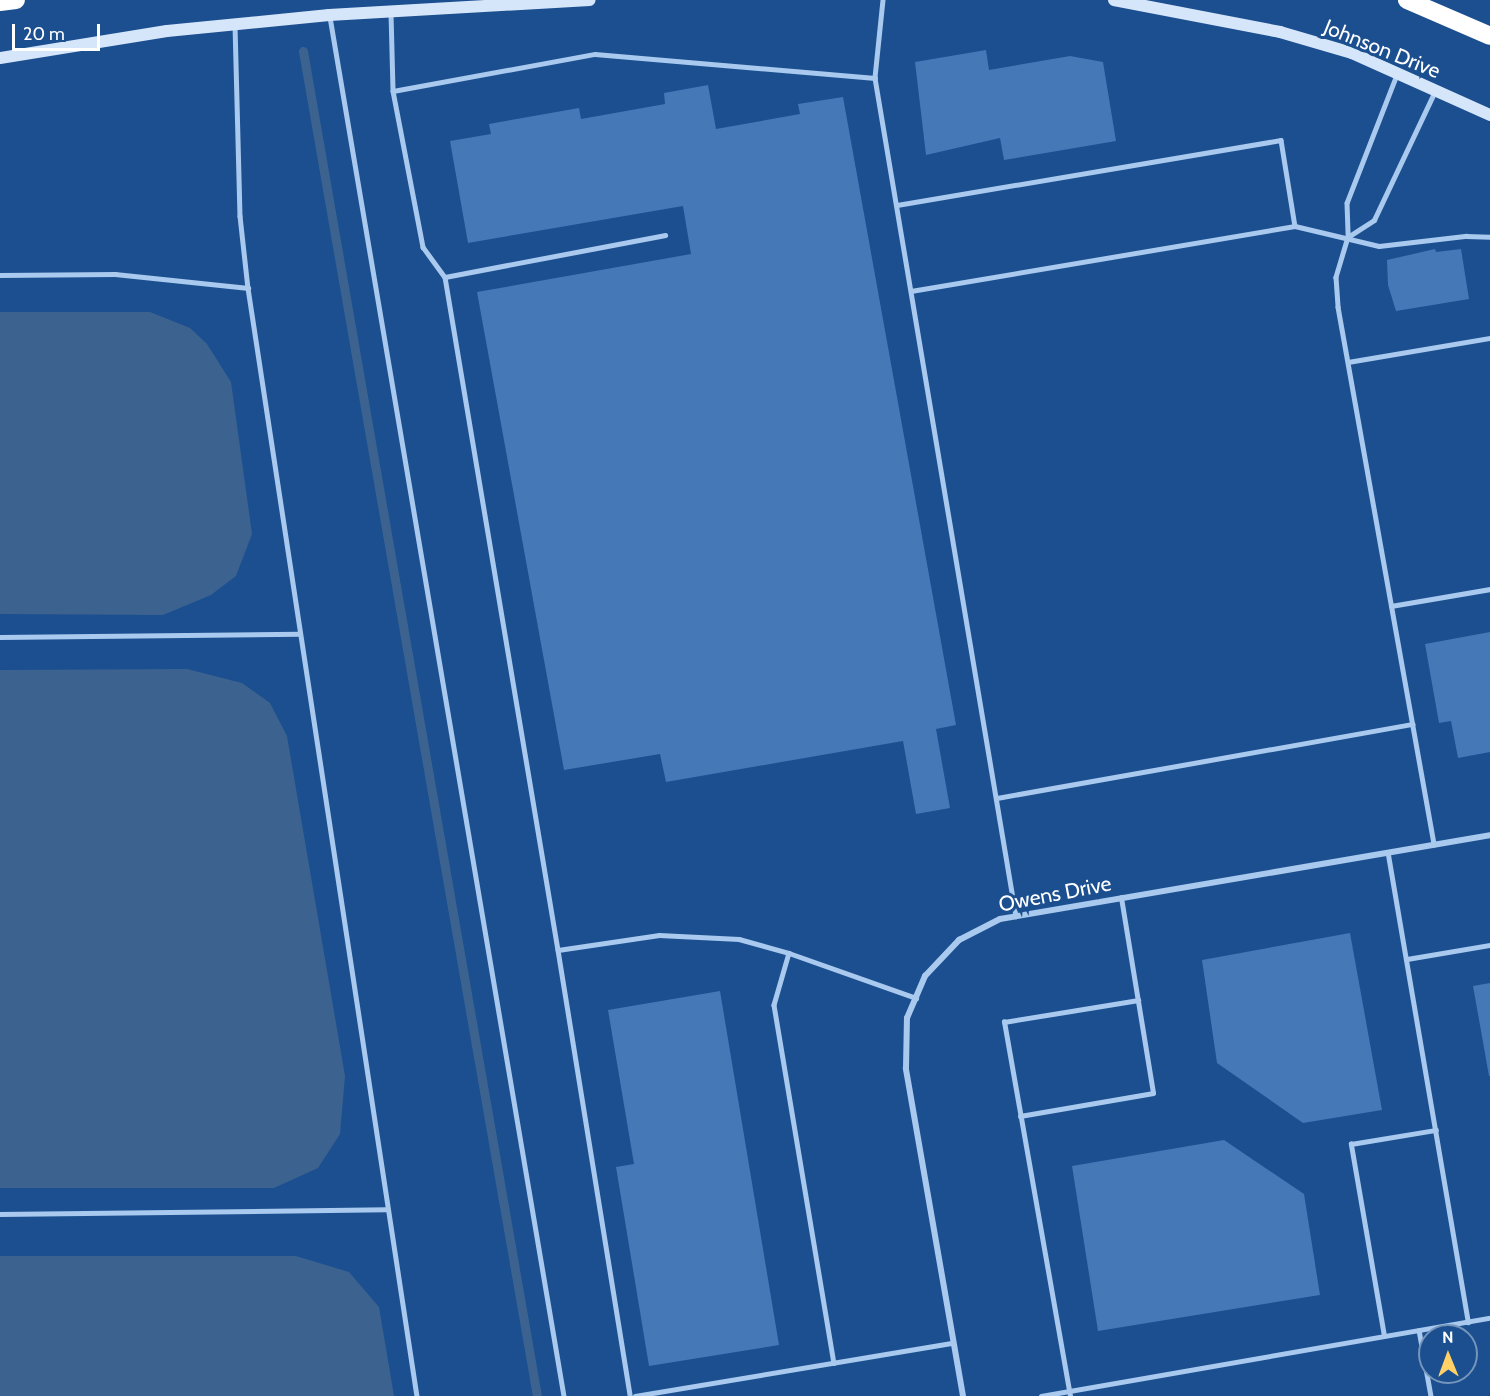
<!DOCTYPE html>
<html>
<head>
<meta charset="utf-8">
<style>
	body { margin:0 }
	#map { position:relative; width:1490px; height:1396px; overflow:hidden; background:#1b4f8f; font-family:Cabin,sans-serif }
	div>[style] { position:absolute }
	.water>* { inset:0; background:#3c6290 }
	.stream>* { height:9px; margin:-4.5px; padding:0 4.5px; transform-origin:4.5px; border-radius:4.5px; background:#3c6290 }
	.building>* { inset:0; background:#4478b7 }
	.lane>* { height:4.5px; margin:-2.25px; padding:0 2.25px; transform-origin:2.25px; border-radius:2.25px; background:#a9c9ee }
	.street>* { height:6px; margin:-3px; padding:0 3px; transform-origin:3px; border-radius:3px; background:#a9c9ee }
	.secondary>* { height:12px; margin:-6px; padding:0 6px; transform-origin:6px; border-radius:6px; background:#d6e6fa }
	.highway>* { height:18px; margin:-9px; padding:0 9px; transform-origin:9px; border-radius:9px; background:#fff }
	span { translate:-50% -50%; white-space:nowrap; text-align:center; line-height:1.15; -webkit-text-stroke:6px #1b4f8f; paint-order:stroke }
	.street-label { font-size:21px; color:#fff }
	.north { position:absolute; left:1418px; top:1324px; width:60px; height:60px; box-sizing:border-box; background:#1b4f8f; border:2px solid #7695bc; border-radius:50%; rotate:359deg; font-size:16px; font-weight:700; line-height:24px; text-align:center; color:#fff }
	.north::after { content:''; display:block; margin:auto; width:21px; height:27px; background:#ffd166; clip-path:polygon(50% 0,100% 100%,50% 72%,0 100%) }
	.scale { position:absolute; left:12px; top:24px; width:88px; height:27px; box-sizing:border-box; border:3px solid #fff; border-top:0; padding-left:8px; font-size:18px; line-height:21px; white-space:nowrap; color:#fff; -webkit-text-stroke:4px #1b4f8f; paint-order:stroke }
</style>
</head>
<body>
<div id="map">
	<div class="water">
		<i style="clip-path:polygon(0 312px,150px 312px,190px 328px,207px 344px,231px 382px,252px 534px,236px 576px,211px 595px,163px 615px,0 614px)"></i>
		<i style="clip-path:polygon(187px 669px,242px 683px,270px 703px,287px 736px,345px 1076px,340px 1134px,318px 1168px,274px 1188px,0 1188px,0 670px)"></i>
		<i style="clip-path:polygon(0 1256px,296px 1256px,349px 1272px,379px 1307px,394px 1396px,0 1396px)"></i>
	</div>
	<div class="stream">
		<i style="left:303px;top:51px;width:1365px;rotate:80.13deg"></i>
	</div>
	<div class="building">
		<i style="clip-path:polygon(986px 50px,989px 70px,1070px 56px,1103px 62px,1116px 141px,1004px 160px,1000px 138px,926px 155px,915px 62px)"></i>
		<i style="clip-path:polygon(708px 85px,716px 129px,800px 114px,798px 104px,843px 97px,956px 725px,936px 729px,950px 808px,916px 814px,903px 741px,666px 782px,660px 754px,564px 770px,477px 292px,691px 254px,683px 206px,468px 243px,450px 141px,491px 134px,489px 124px,579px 108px,581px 119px,665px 104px,664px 93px)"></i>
		<i style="clip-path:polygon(1435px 249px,1436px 252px,1461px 249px,1469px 299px,1396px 311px,1388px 285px,1387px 260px)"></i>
		<i style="clip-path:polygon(1490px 632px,1490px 752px,1458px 758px,1451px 721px,1439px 723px,1425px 644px)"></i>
		<i style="clip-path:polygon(1350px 933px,1382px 1110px,1303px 1123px,1217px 1063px,1202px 960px)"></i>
		<i style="clip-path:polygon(1490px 983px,1490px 1076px,1489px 1076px,1473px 986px)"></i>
		<i style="clip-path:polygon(720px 991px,779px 1345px,649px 1366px,616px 1167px,634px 1164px,608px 1010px)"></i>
		<i style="clip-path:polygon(1224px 1140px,1304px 1194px,1320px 1295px,1098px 1331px,1072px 1166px)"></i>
	</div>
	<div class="lane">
		<i style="left:883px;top:0;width:78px;rotate:95.9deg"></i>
		<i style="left:875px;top:78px;width:850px;rotate:80.45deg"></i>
		<i style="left:391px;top:13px;width:78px;rotate:88.5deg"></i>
		<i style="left:393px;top:91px;width:159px;rotate:79.1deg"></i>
		<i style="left:423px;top:247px;width:37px;rotate:54deg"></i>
		<i style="left:445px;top:277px;width:682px;rotate:80.47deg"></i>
		<i style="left:558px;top:950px;width:102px;rotate:-8.4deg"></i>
		<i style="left:659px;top:935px;width:80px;rotate:2.9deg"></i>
		<i style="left:739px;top:939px;width:52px;rotate:15.6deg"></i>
		<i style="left:789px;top:953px;width:135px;rotate:19.5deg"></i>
		<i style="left:330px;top:17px;width:1399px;rotate:80.37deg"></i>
		<i style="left:235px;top:25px;width:191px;rotate:88.5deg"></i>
		<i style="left:240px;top:216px;width:72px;rotate:83.7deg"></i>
		<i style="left:1397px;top:75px;width:137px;rotate:111.3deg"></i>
		<i style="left:1347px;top:203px;width:34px;rotate:88deg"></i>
		<i style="left:1348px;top:237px;width:31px;rotate:-33deg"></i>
		<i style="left:1374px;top:220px;width:140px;rotate:-64.7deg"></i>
		<i style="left:393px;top:91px;width:205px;rotate:-10.4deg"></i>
		<i style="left:595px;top:54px;width:281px;rotate:4.9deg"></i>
		<i style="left:897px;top:205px;width:389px;rotate:-9.6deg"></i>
		<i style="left:1281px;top:140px;width:87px;rotate:80.8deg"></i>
		<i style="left:1348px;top:237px;width:42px;rotate:106.7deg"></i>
		<i style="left:1336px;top:277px;width:30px;rotate:86deg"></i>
		<i style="left:1338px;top:307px;width:546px;rotate:79.86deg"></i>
		<i style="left:0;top:275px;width:115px;rotate:-0.5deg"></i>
		<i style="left:115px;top:274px;width:134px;rotate:6deg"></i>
		<i style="left:248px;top:288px;width:1121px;rotate:81.33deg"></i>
		<i style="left:445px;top:277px;width:224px;rotate:-10.8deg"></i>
		<i style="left:911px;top:291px;width:389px;rotate:-9.6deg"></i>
		<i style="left:1295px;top:226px;width:86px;rotate:13.4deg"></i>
		<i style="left:1379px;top:246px;width:88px;rotate:-6.6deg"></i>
		<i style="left:1466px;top:236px;width:24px;rotate:2deg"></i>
		<i style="left:1348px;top:362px;width:144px;rotate:-9.6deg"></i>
		<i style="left:1391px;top:606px;width:100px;rotate:-9.7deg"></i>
		<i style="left:0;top:637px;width:300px;rotate:-0.6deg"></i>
		<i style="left:997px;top:798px;width:422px;rotate:-10.1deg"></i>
		<i style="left:1388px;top:852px;width:477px;rotate:80.3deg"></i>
		<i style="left:558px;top:950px;width:452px;rotate:80.8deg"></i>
		<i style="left:789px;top:953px;width:54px;rotate:106.1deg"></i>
		<i style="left:774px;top:1005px;width:363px;rotate:80.5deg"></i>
		<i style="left:1407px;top:959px;width:84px;rotate:-9.6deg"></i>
		<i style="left:1020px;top:1116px;width:135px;rotate:-9.8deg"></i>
		<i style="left:1153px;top:1093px;width:198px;rotate:-99.3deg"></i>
		<i style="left:0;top:1214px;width:386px;rotate:-0.7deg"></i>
		<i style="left:1419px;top:1330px;width:67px;rotate:79.7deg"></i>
		<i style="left:1384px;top:1336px;width:195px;rotate:-99.8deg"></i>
		<i style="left:1351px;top:1144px;width:86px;rotate:-9.4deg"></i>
		<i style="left:635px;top:1396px;width:322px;rotate:-9.5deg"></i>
		<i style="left:1041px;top:1396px;width:456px;rotate:-9.9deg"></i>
		<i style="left:1070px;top:1396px;width:380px;rotate:-100deg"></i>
		<i style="left:1004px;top:1022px;width:136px;rotate:-9.3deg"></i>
	</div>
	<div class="street">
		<i style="left:963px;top:1396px;width:333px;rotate:-99.9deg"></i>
		<i style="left:906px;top:1068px;width:50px;rotate:-88.9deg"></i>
		<i style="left:907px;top:1018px;width:46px;rotate:-66.8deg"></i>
		<i style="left:925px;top:976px;width:50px;rotate:-46.6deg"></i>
		<i style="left:959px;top:940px;width:46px;rotate:-27.1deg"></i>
		<i style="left:1000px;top:919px;width:497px;rotate:-9.7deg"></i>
	</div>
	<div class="secondary">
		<i style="left:1114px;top:0;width:169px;rotate:10.9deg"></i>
		<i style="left:1280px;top:32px;width:75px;rotate:16.3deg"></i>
		<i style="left:1352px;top:53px;width:151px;rotate:24.2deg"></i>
		<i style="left:0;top:58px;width:169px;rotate:-9.2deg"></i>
		<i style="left:167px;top:31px;width:163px;rotate:-5.6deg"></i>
		<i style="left:329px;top:15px;width:261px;rotate:-3.3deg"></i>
	</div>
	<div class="highway">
		<i style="left:1407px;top:0;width:90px;rotate:23.4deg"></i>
		<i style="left:0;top:2px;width:16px;rotate:-7deg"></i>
	</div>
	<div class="street-label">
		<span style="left:1382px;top:49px;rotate:22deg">Johnson Drive</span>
		<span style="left:1055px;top:894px;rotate:-11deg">Owens Drive</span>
	</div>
	<div class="north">N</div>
	<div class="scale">20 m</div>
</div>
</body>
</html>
